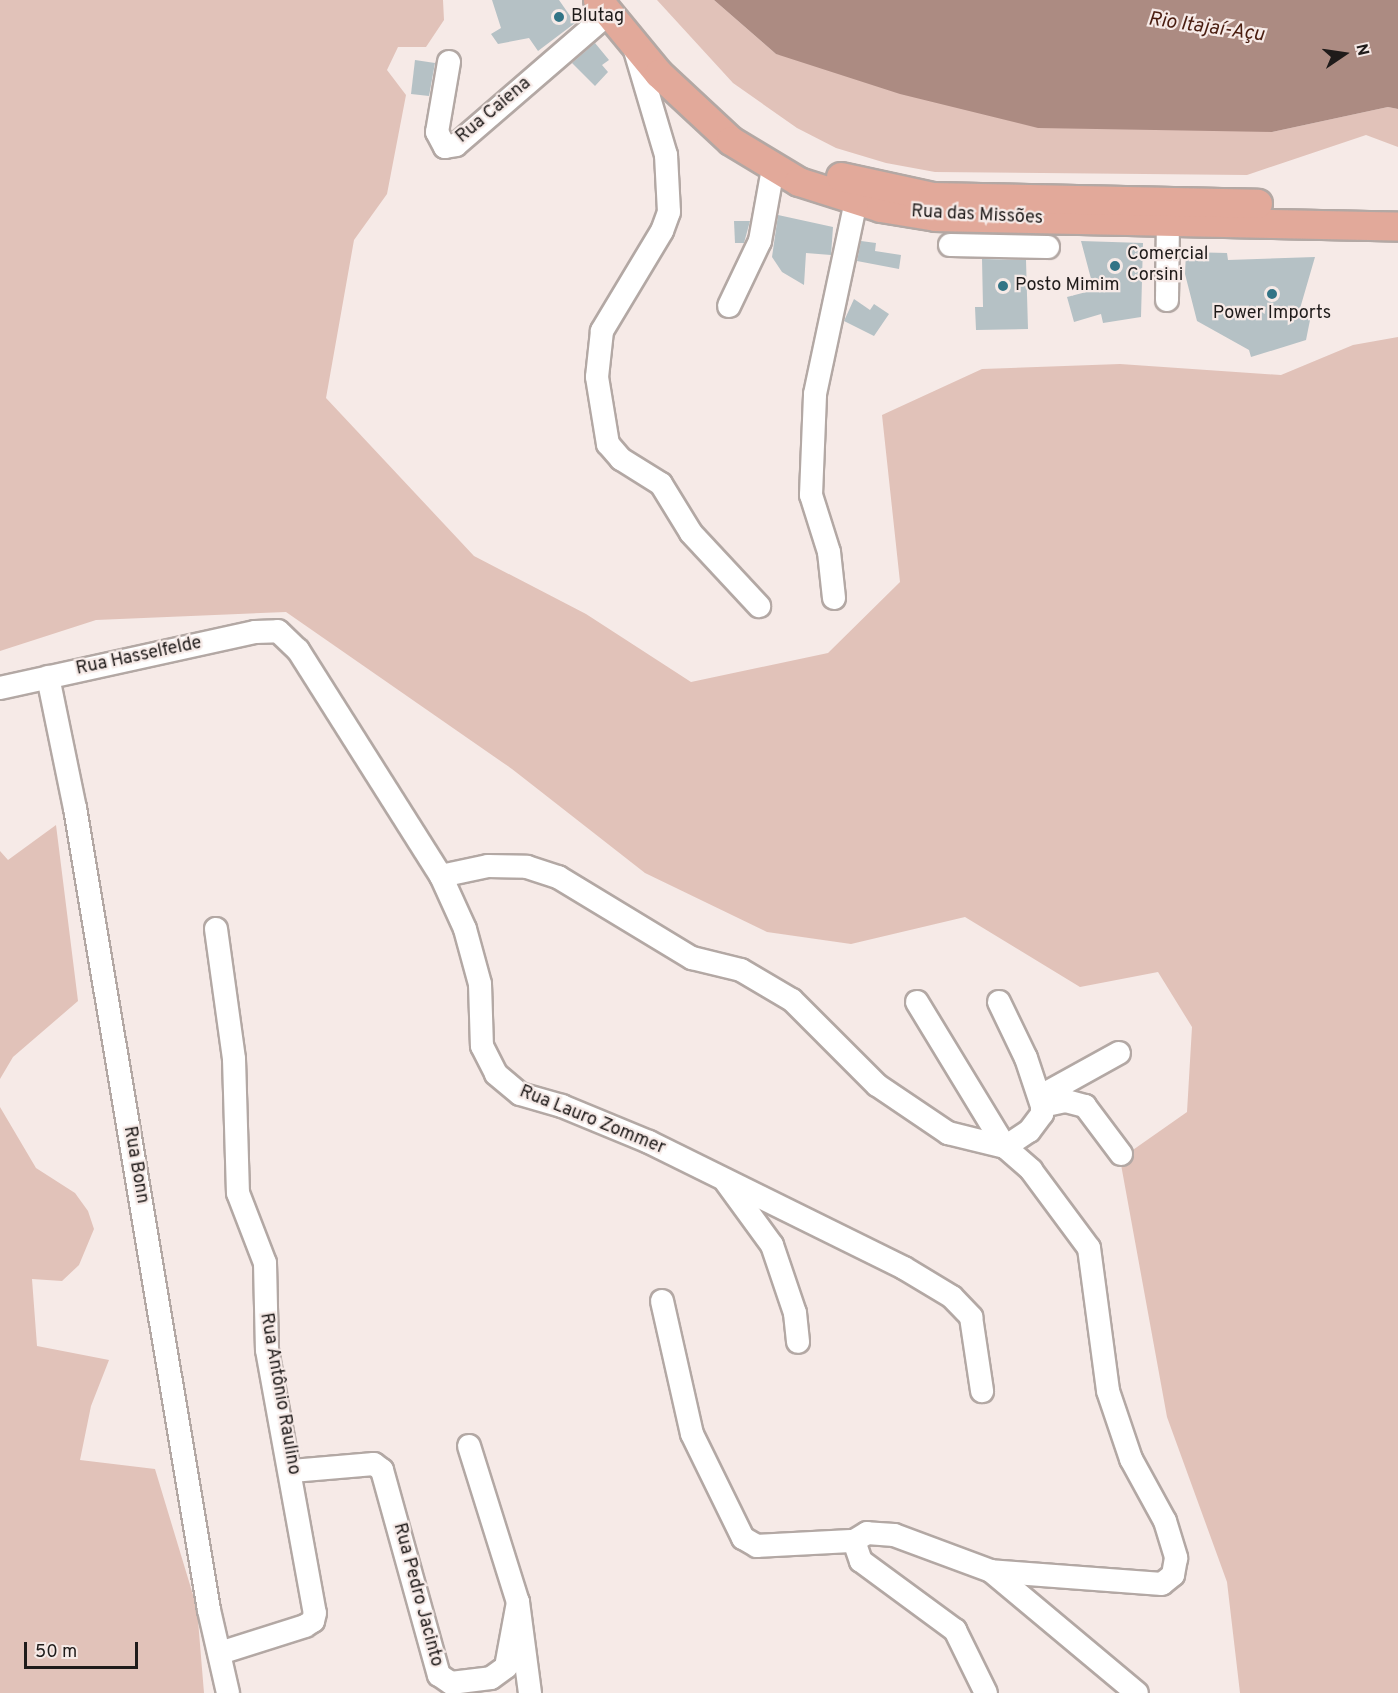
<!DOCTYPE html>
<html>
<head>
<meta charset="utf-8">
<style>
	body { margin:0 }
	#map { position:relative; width:1398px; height:1693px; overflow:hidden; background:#f6eae7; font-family:Overpass,sans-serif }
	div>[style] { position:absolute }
	.green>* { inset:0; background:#e1c2b9 }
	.water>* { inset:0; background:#ac8b82 }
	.building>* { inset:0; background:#b5c1c5 }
	.roads { filter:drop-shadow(2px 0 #b3a8a4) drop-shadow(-2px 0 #b3a8a4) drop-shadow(0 2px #b3a8a4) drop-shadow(0 -2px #b3a8a4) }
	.minor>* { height:22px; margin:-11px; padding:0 11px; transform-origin:11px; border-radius:11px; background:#fff }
	.major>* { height:28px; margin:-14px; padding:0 14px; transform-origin:14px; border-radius:14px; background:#e2a99a }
	.dots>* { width:16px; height:16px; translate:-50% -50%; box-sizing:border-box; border:3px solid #f6eae7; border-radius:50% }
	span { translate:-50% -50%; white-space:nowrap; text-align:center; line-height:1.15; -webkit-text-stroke:4.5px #f6eae7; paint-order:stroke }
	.poi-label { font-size:18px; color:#1f1b1a }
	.left { translate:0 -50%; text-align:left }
	.street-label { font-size:18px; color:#1f1b1a }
	.water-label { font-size:20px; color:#491c0f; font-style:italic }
	.north { position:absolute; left:1314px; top:24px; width:60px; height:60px; -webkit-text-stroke:4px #f6eae7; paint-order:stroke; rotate:77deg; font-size:16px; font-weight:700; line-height:24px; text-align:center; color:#1f1b1a }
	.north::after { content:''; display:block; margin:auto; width:21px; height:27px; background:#1f1b1a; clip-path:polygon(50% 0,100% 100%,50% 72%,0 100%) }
	.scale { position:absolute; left:24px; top:1642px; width:114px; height:27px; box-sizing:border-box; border:3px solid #1f1b1a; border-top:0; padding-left:8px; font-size:18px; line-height:21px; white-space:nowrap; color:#1f1b1a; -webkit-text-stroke:4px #f6eae7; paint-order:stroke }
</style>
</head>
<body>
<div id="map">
	<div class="green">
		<i style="clip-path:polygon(0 0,443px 0,444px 20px,426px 47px,398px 47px,387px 70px,406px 95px,387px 194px,354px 240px,326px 398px,474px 556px,586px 614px,691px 682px,828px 653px,900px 582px,882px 415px,982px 369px,1120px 364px,1281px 375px,1353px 345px,1398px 337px,1398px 1693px,1240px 1693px,1227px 1582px,1167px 1417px,1120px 1159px,1187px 1112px,1192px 1027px,1158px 972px,1080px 987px,965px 917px,851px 944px,767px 932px,645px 873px,512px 769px,286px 612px,96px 620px,0 651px)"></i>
		<i style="clip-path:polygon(657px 0,714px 0,776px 54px,1272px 132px,1388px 107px,1398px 109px,1398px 147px,1366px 135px,1247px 175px,935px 172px,886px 163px,836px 148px,797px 128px,733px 83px)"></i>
		<i style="clip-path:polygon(56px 825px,78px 1001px,13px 1057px,0 1079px,0 851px,8px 860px)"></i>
		<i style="clip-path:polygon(0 1107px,36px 1168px,75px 1193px,88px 1211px,94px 1229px,79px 1265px,62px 1281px,32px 1279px,37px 1346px,109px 1360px,91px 1406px,80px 1460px,155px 1469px,197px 1608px,204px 1693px,0 1693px)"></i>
	</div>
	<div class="water">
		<i style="clip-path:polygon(714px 0,1398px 0,1398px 109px,1388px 107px,1272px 132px,1038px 128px,900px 94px,776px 54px)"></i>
	</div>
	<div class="building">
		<i style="clip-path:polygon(492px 0,559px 0,575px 23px,538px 51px,529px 38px,498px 44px,491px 34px,501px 28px)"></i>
		<i style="clip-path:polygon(595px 43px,609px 60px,602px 65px,608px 72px,595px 86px,572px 63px)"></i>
		<i style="clip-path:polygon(415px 60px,435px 63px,429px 96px,411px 94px)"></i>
		<i style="clip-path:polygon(778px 215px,833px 227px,831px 255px,806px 253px,804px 285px,782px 272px,772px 257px)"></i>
		<i style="clip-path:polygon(734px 221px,750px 221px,744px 243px,735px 243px)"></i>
		<i style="clip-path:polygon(861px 241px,876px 243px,875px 251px,901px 255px,899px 269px,857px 261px)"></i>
		<i style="clip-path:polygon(1081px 241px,1143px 243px,1141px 317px,1103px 323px,1101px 314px,1074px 322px,1067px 297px,1094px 290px)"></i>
		<i style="clip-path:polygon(1186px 252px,1227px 253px,1228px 260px,1315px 257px,1299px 312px,1311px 315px,1306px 340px,1251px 357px,1249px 350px,1197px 321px,1185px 274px)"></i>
		<i style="clip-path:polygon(982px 259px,1026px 260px,1028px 329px,976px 330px,975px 307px,983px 307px)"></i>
		<i style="clip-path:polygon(854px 299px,870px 310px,874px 304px,889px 314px,874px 336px,844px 321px)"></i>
	</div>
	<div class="roads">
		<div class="minor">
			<i style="left:634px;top:47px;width:113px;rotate:73.5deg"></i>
			<i style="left:666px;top:155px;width:57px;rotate:87deg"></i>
			<i style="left:669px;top:212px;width:20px;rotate:110deg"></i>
			<i style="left:662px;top:231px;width:117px;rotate:121deg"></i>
			<i style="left:602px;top:331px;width:46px;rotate:96.2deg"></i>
			<i style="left:597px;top:377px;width:68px;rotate:80.7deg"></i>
			<i style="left:608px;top:444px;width:20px;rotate:49deg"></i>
			<i style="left:621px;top:459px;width:47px;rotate:32deg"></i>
			<i style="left:661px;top:484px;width:57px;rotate:58.5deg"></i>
			<i style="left:691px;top:533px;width:100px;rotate:47deg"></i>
			<i style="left:449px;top:62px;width:71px;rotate:99.7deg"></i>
			<i style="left:437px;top:132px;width:17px;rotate:62deg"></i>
			<i style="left:445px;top:147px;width:11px;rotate:-10deg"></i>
			<i style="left:456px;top:145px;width:201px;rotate:-40.8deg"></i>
			<i style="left:950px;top:245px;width:98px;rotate:1.2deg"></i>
			<i style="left:1167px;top:300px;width:78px;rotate:-89.3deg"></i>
			<i style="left:729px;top:306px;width:72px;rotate:-64.5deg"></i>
			<i style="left:760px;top:241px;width:73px;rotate:-79.8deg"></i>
			<i style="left:834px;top:598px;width:46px;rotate:-96.2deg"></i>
			<i style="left:829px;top:552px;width:60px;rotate:-107.5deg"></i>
			<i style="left:811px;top:495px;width:101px;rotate:-87.7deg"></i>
			<i style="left:815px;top:394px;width:197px;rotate:-78deg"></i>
			<i style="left:48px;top:677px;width:134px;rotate:78.4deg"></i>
			<i style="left:75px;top:808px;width:813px;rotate:80.51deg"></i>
			<i style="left:209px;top:1610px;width:85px;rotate:77.1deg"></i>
			<i style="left:0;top:688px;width:261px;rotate:-12.4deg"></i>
			<i style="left:255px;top:632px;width:23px;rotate:-2deg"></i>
			<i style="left:278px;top:631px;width:28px;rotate:44deg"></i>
			<i style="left:298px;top:650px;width:267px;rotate:57.7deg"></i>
			<i style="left:441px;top:876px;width:58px;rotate:65.6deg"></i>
			<i style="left:465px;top:929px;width:57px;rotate:74.7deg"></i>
			<i style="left:480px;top:984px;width:62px;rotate:88.2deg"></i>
			<i style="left:482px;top:1046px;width:31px;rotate:63deg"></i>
			<i style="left:496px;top:1074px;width:31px;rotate:40deg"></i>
			<i style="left:520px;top:1094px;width:44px;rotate:15.9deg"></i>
			<i style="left:562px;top:1106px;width:94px;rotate:22.5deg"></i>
			<i style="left:649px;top:1142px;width:284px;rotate:26.3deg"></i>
			<i style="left:904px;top:1268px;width:56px;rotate:31.1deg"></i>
			<i style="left:952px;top:1297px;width:28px;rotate:46deg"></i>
			<i style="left:971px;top:1317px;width:75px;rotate:81.5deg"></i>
			<i style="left:441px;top:876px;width:48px;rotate:-12deg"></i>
			<i style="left:488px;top:866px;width:39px;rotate:1deg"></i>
			<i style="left:527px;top:867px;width:33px;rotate:18deg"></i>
			<i style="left:558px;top:877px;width:157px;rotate:31.2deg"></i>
			<i style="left:692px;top:958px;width:50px;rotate:13.8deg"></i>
			<i style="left:741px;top:970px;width:59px;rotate:30.5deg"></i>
			<i style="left:792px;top:1000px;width:120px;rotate:45deg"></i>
			<i style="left:877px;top:1085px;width:86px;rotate:34.1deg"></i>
			<i style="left:948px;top:1133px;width:59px;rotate:13.8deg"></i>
			<i style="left:1005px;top:1147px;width:35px;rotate:41deg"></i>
			<i style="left:1031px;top:1170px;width:97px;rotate:53.4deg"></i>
			<i style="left:1089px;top:1248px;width:144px;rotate:82.4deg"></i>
			<i style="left:1108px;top:1391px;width:72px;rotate:71.3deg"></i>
			<i style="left:1131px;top:1459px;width:71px;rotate:61.3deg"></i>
			<i style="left:1165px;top:1521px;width:39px;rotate:73deg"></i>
			<i style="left:1176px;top:1558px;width:17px;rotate:100deg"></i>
			<i style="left:1173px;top:1575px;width:14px;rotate:141deg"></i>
			<i style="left:1162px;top:1584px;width:171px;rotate:-175.7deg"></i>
			<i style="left:991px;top:1571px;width:103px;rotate:-159.6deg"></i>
			<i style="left:894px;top:1535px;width:27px;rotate:-176deg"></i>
			<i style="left:867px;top:1533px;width:15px;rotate:148deg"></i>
			<i style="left:854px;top:1541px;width:21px;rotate:71deg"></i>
			<i style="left:861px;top:1561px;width:117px;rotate:36.3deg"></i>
			<i style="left:955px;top:1630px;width:70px;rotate:63.8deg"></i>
			<i style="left:216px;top:929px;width:131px;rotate:82.1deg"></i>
			<i style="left:234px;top:1059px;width:134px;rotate:88.3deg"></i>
			<i style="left:238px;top:1193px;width:75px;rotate:68.9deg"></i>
			<i style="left:265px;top:1263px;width:87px;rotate:88.7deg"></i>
			<i style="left:267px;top:1350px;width:267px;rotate:79.7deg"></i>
			<i style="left:315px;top:1613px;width:8px;rotate:104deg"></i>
			<i style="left:313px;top:1621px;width:9px;rotate:148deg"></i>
			<i style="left:305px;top:1626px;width:89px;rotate:162.4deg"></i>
			<i style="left:917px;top:1002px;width:170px;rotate:58.7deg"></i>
			<i style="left:999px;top:1002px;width:62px;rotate:64.3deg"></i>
			<i style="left:1026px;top:1058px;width:51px;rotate:71.6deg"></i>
			<i style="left:1042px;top:1106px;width:8px;rotate:90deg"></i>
			<i style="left:1042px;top:1114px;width:21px;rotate:127deg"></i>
			<i style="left:1029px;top:1131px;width:29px;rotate:146deg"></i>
			<i style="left:1041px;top:1096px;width:89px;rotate:-28.9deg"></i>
			<i style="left:1042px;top:1106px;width:25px;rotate:-12deg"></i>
			<i style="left:1066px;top:1101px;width:20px;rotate:15deg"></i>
			<i style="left:1085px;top:1106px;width:60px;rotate:53.1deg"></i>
			<i style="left:726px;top:1182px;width:78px;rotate:53.9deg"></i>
			<i style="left:772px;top:1245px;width:72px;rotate:71.3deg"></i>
			<i style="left:795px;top:1313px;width:29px;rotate:84deg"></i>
			<i style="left:662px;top:1301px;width:136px;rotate:77.3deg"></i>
			<i style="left:692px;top:1434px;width:116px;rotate:63.9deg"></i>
			<i style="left:743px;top:1538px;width:16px;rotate:30deg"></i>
			<i style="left:757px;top:1546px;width:97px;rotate:-3deg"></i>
			<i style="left:469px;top:1446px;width:164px;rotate:72.6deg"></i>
			<i style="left:518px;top:1602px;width:92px;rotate:82.5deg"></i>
			<i style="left:292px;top:1471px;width:82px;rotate:-4.9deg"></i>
			<i style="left:374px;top:1464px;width:10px;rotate:37deg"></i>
			<i style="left:382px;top:1470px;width:213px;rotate:74.5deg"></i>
			<i style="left:439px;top:1675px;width:14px;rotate:34deg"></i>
			<i style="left:451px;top:1683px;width:40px;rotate:-7.1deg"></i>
			<i style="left:491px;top:1678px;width:19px;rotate:-36deg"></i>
			<i style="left:506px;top:1667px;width:66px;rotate:-79.5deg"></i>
			<i style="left:991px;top:1571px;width:190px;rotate:39.9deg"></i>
		</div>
		<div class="major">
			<i style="left:598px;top:0;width:96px;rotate:50.5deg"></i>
			<i style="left:659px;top:74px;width:98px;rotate:42.9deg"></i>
			<i style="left:731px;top:141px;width:79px;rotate:31.1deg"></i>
			<i style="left:799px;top:182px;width:86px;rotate:17.6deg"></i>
			<i style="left:881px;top:208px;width:56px;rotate:9.3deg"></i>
			<i style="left:936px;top:217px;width:462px;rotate:1.2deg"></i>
			<i style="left:841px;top:177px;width:94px;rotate:12.3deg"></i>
			<i style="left:933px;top:197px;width:325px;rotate:1.2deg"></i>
		</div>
	</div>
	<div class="dots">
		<i style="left:559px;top:17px;background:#327486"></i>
		<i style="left:1115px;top:266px;background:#327486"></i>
		<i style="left:1003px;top:286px;background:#327486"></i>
		<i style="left:1272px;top:294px;background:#327486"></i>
	</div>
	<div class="poi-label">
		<span class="left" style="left:571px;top:17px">Blutag</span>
		<span class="left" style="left:1127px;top:266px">Comercial<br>Corsini</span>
		<span class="left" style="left:1015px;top:286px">Posto Mimim</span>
		<span style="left:1272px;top:314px">Power Imports</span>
	</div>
	<div class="street-label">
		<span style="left:494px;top:111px;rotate:-40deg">Rua Caiena</span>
		<span style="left:977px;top:216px;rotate:3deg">Rua das Missões</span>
		<span style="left:139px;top:657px;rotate:-12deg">Rua Hasselfelde</span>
		<span style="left:592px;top:1121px;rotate:22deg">Rua Lauro Zommer</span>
		<span style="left:135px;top:1165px;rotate:80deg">Rua Bonn</span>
		<span style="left:279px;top:1394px;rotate:80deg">Rua Antônio Raulino</span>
		<span style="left:417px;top:1595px;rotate:75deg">Rua Pedro Jacinto</span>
	</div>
	<div class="water-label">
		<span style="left:1206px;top:28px;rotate:8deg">Rio Itajaí-Açu</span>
	</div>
	<div class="north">N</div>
	<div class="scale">50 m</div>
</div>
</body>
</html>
